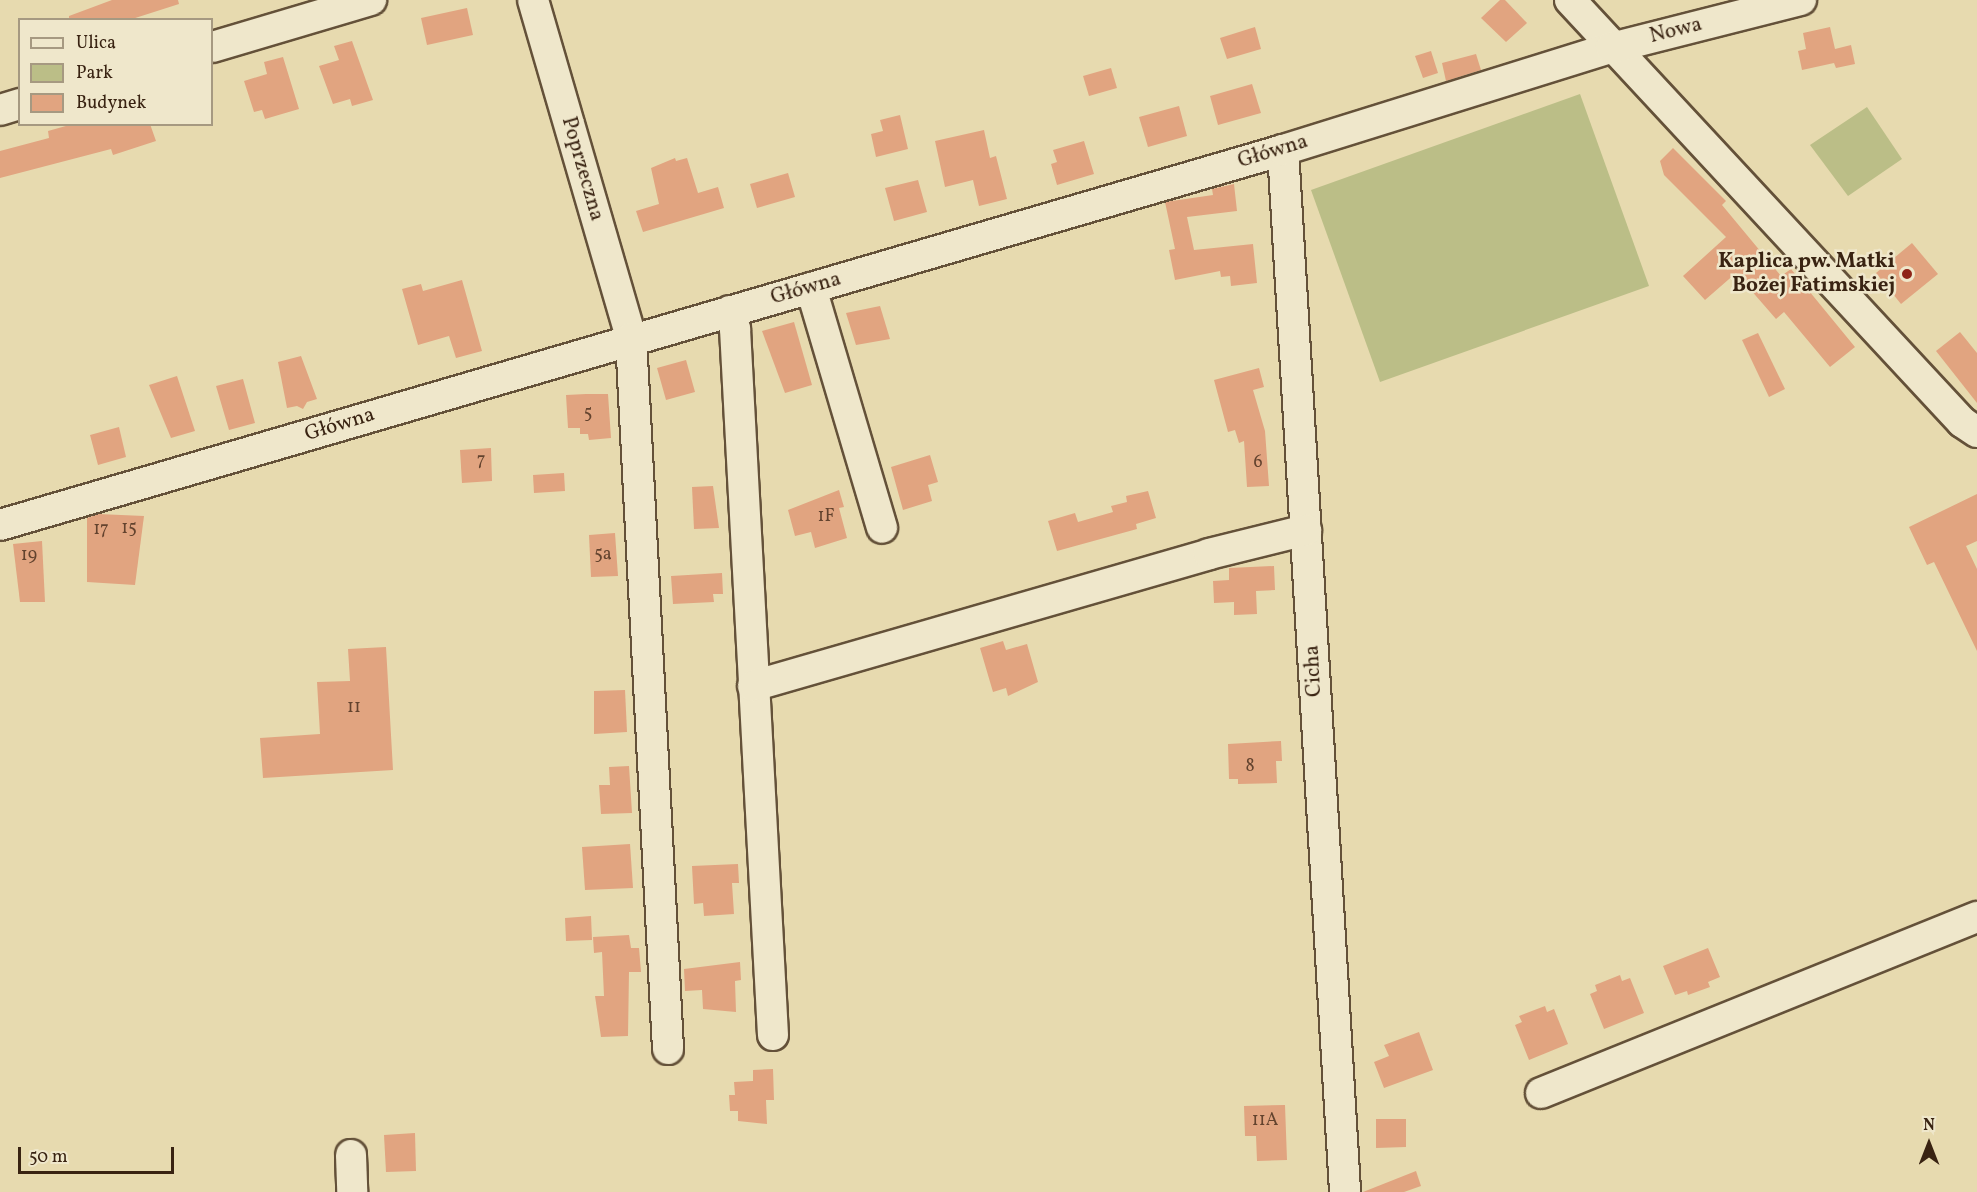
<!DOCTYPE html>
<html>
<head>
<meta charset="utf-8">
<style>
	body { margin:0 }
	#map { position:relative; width:1977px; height:1192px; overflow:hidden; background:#e7daaf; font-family:Vollkorn,serif }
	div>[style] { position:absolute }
	.green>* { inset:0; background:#bbbe87 }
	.building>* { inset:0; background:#e1a480 }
	.roads { filter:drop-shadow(2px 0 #645139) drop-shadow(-2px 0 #645139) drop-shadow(0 2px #645139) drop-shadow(0 -2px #645139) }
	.minor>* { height:30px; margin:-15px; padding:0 15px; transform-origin:15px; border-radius:15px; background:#efe7cb }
	.dots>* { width:16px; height:16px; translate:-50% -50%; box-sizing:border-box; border:3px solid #efe7cb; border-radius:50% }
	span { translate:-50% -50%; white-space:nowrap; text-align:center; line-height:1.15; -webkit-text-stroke:5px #efe7cb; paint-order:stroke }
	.number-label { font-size:18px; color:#63432e }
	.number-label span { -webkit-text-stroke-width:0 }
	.street-label { font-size:21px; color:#392312 }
	.poi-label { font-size:21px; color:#392312; font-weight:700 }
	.right { translate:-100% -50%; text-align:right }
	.legend { position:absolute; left:18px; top:18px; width:195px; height:108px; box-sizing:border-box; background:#efe7cb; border:2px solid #a69981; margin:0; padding:8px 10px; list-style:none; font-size:18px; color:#392312 }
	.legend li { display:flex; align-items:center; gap:12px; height:30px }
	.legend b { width:30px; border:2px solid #a69981 }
	.north { position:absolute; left:1899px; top:1114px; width:60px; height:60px; -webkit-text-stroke:4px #efe7cb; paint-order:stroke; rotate:0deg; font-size:16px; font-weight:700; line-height:24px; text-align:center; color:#392312 }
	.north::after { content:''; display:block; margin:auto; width:21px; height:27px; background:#392312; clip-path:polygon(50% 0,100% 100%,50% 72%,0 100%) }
	.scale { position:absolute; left:18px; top:1147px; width:156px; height:27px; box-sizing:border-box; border:3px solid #392312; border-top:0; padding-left:8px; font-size:18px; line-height:21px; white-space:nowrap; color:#392312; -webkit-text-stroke:4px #efe7cb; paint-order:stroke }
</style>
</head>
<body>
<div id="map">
	<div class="green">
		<i style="clip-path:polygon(1580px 94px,1649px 286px,1380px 382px,1311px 190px)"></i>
		<i style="clip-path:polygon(1867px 107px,1902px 159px,1848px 196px,1810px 145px)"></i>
	</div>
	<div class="building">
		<i style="clip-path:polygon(112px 0,178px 0,179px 4px,129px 20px,69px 20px,69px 16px)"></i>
		<i style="clip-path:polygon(1500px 0,1505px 0,1527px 23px,1506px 42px,1481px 18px)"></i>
		<i style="clip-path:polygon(467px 8px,473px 35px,427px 45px,421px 18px)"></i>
		<i style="clip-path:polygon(1255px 27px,1261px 49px,1227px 59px,1220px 38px)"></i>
		<i style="clip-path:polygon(1830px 27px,1835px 49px,1851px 45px,1855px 64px,1836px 68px,1834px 63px,1802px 70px,1798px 51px,1806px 49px,1803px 33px)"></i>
		<i style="clip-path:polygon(352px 41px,373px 100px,352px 106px,350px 99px,333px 104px,319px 66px,339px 60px,334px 46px)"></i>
		<i style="clip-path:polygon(1431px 51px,1438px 73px,1423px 78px,1415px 56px)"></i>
		<i style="clip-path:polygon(1476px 54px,1481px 70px,1446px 81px,1442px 63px)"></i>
		<i style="clip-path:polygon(283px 57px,299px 109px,265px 119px,262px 110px,254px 112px,244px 81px,267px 74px,264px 62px)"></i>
		<i style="clip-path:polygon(1111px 68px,1117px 88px,1089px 96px,1083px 76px)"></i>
		<i style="clip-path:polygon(1252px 84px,1261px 113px,1218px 125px,1210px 96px)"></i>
		<i style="clip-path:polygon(1179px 106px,1187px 136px,1148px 147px,1139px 117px)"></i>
		<i style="clip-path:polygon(900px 115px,908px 149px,876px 157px,871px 134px,883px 131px,880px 120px)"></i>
		<i style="clip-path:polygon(73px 124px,150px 124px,156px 141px,113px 155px,111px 149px,0 178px,0 151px,49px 138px,48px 131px)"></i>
		<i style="clip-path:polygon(984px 130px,990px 158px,996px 156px,1007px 199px,979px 206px,973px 180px,945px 187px,935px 141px)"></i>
		<i style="clip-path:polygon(1084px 141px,1094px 174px,1057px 185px,1051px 164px,1057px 162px,1053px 150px)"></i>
		<i style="clip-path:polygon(1673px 148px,1726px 201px,1722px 205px,1781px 276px,1791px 269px,1855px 347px,1830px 367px,1784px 312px,1776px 319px,1736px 273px,1705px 300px,1683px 276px,1726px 237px,1664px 175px,1660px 161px)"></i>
		<i style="clip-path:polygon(675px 158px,676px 161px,687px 158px,698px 193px,718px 187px,724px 208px,643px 232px,636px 211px,659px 204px,651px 168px)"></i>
		<i style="clip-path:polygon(788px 173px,795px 197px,757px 208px,750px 184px)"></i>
		<i style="clip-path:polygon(918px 180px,927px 212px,894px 221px,885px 188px)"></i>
		<i style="clip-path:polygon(1234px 184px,1237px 211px,1187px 217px,1194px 250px,1253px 244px,1257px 283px,1231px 286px,1230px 276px,1221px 277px,1220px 271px,1175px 280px,1169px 250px,1175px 249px,1165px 202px,1213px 195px,1212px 189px)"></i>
		<i style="clip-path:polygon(1912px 243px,1938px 274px,1901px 304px,1876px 273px)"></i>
		<i style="clip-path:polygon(462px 280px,482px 351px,456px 358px,449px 336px,418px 345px,402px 289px,421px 284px,423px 291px)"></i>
		<i style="clip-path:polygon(880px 306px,890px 339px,856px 345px,846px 313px)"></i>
		<i style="clip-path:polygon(794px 322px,812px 385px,785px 393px,762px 331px)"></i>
		<i style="clip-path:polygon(1960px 332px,1977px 353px,1977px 403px,1936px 351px)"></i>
		<i style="clip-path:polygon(1758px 333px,1785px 389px,1769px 397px,1742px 340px)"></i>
		<i style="clip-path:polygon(301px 356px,317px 399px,307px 402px,303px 409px,297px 406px,287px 408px,278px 362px)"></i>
		<i style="clip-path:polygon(686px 360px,695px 392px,666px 400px,657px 368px)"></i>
		<i style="clip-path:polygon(1259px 368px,1264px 387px,1253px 390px,1265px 431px,1269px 486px,1247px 487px,1244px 441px,1239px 443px,1235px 430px,1228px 432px,1214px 380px)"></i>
		<i style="clip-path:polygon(177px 376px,195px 431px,171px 438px,149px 385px)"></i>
		<i style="clip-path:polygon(243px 379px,255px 423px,229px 430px,216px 386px)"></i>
		<i style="clip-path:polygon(586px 394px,608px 394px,611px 438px,589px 440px,588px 434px,580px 434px,580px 428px,568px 428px,566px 395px)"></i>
		<i style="clip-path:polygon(119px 427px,126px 457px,98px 465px,90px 435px)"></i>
		<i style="clip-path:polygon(491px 448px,492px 481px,462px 483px,460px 450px)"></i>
		<i style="clip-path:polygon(930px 455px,938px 482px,928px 485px,932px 501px,903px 510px,891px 467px)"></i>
		<i style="clip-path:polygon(564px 473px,565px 491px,534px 493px,533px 475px)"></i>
		<i style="clip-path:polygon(713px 486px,719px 528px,694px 529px,692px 487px)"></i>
		<i style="clip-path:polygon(839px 490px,844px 507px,839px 508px,847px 538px,815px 548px,811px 532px,795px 536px,788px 510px)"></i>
		<i style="clip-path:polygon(1148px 491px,1156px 518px,1136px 524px,1137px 529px,1057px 551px,1048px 521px,1075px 513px,1078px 522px,1113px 512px,1111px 506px,1127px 502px,1126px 496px)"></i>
		<i style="clip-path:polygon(1977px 494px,1977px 541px,1966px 546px,1977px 569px,1977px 651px,1934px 562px,1927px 565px,1909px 527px)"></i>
		<i style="clip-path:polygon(98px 514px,144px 516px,135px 585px,87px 582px,87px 518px)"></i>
		<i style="clip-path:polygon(615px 533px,618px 576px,591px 577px,589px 535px)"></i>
		<i style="clip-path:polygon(42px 541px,45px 602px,20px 602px,13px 544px)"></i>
		<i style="clip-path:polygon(1274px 566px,1275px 590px,1256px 591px,1257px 614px,1234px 615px,1234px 602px,1214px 603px,1213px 581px,1229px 580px,1229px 568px)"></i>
		<i style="clip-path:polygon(722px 573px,723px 594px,713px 594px,714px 602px,673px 604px,671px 576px)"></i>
		<i style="clip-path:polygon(1003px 641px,1006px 650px,1027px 644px,1038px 682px,1008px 696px,1006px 688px,993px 692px,980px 648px)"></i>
		<i style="clip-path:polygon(386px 647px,393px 770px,263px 778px,260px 738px,320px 734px,317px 682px,350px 681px,348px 649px)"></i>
		<i style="clip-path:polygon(625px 690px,627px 732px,594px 734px,594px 691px)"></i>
		<i style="clip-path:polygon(1281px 741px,1282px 761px,1276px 761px,1277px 783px,1238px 784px,1238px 779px,1229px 779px,1228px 744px)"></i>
		<i style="clip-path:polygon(629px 766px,632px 813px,601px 814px,599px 785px,610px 785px,609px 767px)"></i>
		<i style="clip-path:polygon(630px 844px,633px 888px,585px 890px,582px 847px)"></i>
		<i style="clip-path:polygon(738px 864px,739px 883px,732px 883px,734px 914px,704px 916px,703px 903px,694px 904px,692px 866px)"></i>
		<i style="clip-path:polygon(591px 916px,592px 940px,566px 941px,565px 918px)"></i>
		<i style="clip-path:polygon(629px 935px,631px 948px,639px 948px,641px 972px,629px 972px,628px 1036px,601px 1037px,595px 996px,604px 996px,602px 952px,594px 953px,593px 937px)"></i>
		<i style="clip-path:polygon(1708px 948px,1720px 977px,1708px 982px,1710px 987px,1688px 995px,1687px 991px,1675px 995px,1663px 966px)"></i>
		<i style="clip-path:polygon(740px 962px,741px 980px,735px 981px,736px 1012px,703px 1009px,702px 990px,685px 991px,684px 969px)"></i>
		<i style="clip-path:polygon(1620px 975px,1622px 981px,1630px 978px,1644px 1013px,1604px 1029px,1590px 994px,1597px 991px,1595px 985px)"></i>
		<i style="clip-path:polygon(1545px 1006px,1547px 1012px,1554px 1009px,1568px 1044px,1529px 1060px,1515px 1025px,1522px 1022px,1519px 1016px)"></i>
		<i style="clip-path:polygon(1419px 1032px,1433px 1070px,1384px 1088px,1374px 1062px,1389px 1056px,1384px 1045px)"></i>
		<i style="clip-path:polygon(773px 1069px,774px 1100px,766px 1100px,767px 1124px,738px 1121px,738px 1111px,730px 1111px,729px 1095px,735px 1095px,734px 1082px,753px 1081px,753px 1070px)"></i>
		<i style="clip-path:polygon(1285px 1105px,1287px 1160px,1257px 1161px,1256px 1136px,1245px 1136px,1244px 1106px)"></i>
		<i style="clip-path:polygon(1376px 1119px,1406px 1119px,1406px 1147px,1376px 1148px)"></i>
		<i style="clip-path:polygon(415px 1133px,416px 1171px,386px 1172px,384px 1135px)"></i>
		<i style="clip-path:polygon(1416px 1171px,1421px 1186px,1404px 1192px,1363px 1192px)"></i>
	</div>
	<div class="roads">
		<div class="minor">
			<i style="left:533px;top:0;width:352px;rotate:73.8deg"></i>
			<i style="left:631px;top:338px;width:712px;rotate:87.02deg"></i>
			<i style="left:1570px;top:0;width:576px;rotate:47.11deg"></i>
			<i style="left:1962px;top:422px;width:18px;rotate:34deg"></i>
			<i style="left:212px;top:47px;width:166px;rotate:-16.5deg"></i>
			<i style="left:0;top:110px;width:21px;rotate:-17deg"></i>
			<i style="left:1283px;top:150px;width:1044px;rotate:86.59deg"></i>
			<i style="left:811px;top:288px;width:250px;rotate:73.5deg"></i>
			<i style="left:730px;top:311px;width:19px;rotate:74deg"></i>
			<i style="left:735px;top:329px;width:707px;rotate:86.92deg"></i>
			<i style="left:0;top:525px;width:1337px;rotate:-16.29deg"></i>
			<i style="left:1283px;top:150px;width:343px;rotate:-17.3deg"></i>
			<i style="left:1611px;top:48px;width:196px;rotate:-14.2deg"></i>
			<i style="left:753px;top:686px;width:475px;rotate:-16.1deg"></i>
			<i style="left:1209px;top:554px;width:100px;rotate:-13.9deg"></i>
			<i style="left:1541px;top:1093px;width:470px;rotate:-22deg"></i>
			<i style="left:351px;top:1155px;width:37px;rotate:88deg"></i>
		</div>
	</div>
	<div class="dots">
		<i style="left:1907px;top:274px;background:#8f2418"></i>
	</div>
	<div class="number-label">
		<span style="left:588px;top:414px">5</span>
		<span style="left:481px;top:461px">7</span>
		<span style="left:1258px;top:463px">6</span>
		<span style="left:826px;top:517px">1F</span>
		<span style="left:129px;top:529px">15</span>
		<span style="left:101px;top:530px">17</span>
		<span style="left:603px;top:555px">5a</span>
		<span style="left:29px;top:556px">19</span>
		<span style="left:354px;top:708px">11</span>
		<span style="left:1250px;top:767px">8</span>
		<span style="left:1265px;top:1121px">11A</span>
	</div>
	<div class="street-label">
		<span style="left:1676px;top:31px;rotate:-14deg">Nowa</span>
		<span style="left:1273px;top:152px;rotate:-17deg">Główna</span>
		<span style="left:582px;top:169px;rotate:74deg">Poprzeczna</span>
		<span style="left:806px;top:289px;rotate:-16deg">Główna</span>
		<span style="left:340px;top:425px;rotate:-17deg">Główna</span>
		<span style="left:1314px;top:671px;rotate:-93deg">Cicha</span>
	</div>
	<div class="poi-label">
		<span class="right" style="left:1895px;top:274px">Kaplica pw. Matki<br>Bożej Fatimskiej</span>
	</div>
	<ul class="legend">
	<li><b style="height:8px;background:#efe7cb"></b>Ulica</li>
	<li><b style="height:16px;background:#bbbe87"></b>Park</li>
	<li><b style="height:16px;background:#e1a480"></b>Budynek</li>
	</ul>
	<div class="north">N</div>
	<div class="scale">50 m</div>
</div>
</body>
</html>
